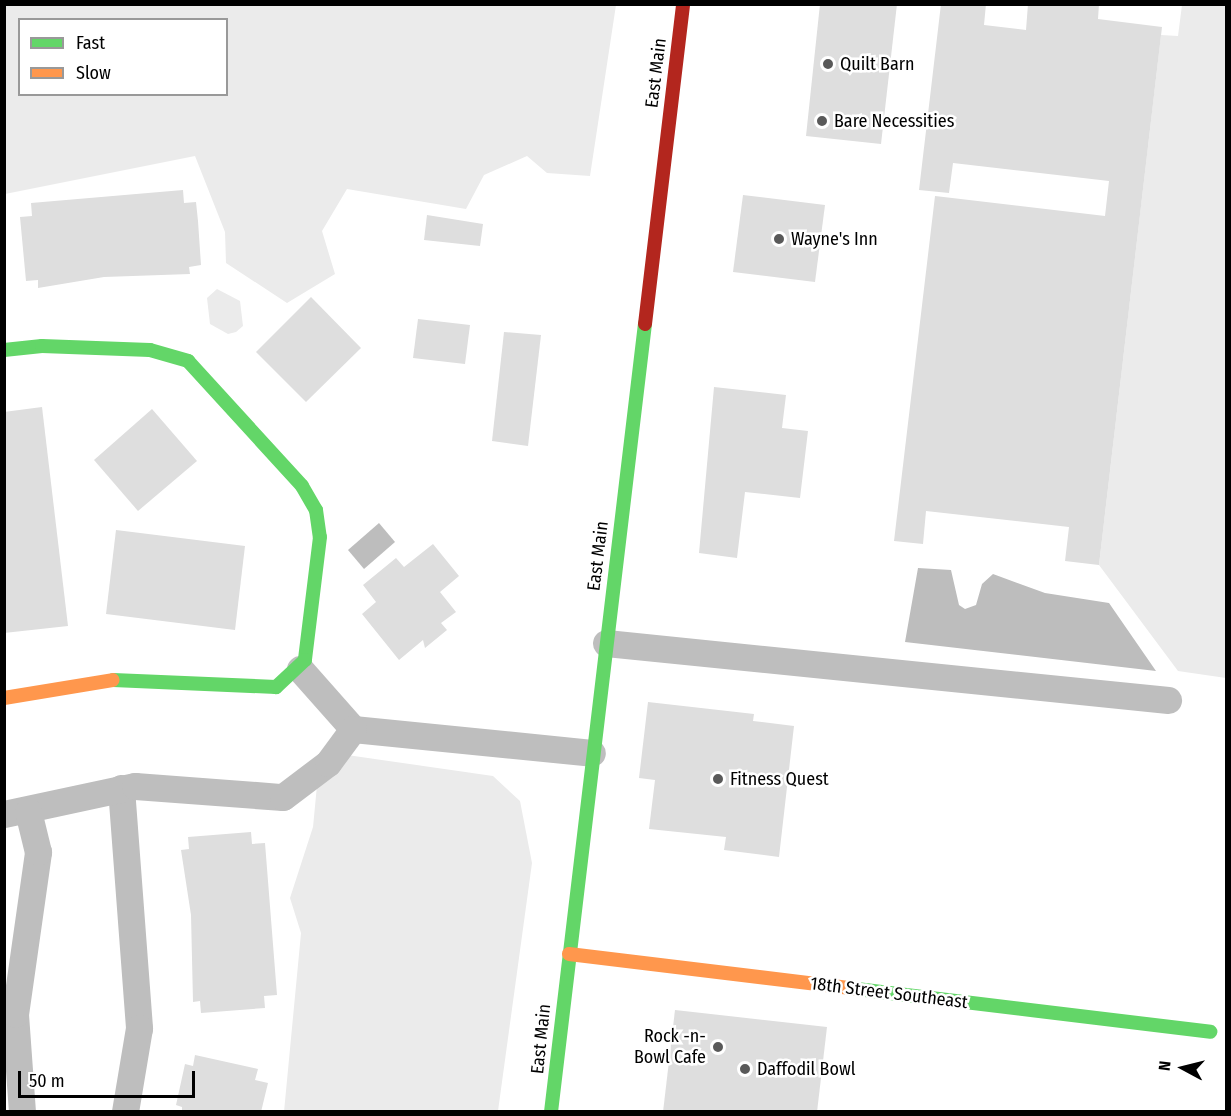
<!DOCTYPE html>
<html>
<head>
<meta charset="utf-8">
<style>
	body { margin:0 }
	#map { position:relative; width:1231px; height:1116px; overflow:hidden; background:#fff; font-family:"Fira Sans Condensed",sans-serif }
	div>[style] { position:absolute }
	.green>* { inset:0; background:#ebebeb }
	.water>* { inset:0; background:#bdbdbd }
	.building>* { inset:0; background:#dedede }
	.street>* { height:27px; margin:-13.5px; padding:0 13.5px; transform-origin:13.5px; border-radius:13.5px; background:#bebebe }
	.fast>* { height:14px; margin:-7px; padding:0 7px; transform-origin:7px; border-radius:7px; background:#63d668 }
	.slow>* { height:14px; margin:-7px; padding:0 7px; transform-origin:7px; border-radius:7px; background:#ff974d }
	.jam>* { height:14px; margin:-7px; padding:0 7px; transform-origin:7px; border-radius:7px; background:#b3261e }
	.dots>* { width:16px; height:16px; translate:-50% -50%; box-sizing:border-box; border:3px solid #fff; border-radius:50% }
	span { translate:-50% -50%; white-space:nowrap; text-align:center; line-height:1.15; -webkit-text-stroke:5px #fff; paint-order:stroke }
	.poi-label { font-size:18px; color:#000 }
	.left { translate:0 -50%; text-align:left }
	.right { translate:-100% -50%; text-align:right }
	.street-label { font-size:18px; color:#000 }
	.frame { position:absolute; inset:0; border:6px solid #000; pointer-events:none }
	.legend { position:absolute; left:18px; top:18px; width:210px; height:78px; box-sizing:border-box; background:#fff; border:2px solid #999; margin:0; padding:8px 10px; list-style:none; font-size:18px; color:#000 }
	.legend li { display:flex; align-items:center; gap:12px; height:30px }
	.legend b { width:30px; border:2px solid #999 }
	.north { position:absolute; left:1153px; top:1038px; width:60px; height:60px; -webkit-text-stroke:4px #fff; paint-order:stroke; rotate:277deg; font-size:16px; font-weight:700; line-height:24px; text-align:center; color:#000 }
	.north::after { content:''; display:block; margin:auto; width:21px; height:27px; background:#000; clip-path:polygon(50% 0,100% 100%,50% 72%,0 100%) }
	.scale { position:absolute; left:18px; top:1071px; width:177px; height:27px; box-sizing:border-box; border:3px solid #000; border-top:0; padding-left:8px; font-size:18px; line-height:21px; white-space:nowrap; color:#000; -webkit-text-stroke:4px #fff; paint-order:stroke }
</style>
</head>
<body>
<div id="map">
	<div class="green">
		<i style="clip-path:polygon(evenodd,5px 4px,616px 4px,616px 5px,590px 176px,547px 173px,527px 156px,484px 175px,466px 209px,347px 189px,322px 231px,335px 274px,287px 303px,226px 263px,225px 232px,195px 156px,5px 194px,5px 4px,20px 20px,226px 20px,226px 94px,20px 94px,20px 20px)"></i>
		<i style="clip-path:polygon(1182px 5px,1226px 5px,1226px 678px,1178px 671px,1099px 565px,1161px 35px,1178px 36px)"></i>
		<i style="clip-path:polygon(217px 289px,240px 301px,243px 326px,236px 332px,228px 334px,210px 324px,207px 298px)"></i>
		<i style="clip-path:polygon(347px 755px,493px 776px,520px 801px,532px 863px,498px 1111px,284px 1112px,301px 933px,290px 898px,313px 827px,317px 785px)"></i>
	</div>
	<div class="water">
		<i style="clip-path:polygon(379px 523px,395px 542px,364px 569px,348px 550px)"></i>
		<i style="clip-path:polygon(918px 568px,951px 570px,959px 605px,965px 609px,976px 605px,982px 584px,993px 574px,1045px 593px,1109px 603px,1156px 671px,905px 642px)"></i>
	</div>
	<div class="building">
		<i style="clip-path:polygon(820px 4px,897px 4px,881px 144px,806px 136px)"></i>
		<i style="clip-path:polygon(941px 4px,986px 4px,984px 25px,1026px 30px,1028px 4px,1099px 4px,1098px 19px,1162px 27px,1099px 565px,1065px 561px,1069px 527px,926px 511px,923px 544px,894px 541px,935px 196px,1105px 216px,1109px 181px,953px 163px,949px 193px,919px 190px)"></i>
		<i style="clip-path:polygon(183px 190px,184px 203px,196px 202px,198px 221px,201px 265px,189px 267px,190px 274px,104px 277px,38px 288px,38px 280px,26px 281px,20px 217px,32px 216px,31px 203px)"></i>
		<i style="clip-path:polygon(743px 195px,825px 205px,815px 282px,733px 272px)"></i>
		<i style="clip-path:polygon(427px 215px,483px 224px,480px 246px,424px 240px)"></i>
		<i style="clip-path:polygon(311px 297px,361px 348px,306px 402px,256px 352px)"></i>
		<i style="clip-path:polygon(418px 319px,470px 325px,465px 364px,413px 358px)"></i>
		<i style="clip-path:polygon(504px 332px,541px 335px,528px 446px,492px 441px)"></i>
		<i style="clip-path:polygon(714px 387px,786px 395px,782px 428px,808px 431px,800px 498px,745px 492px,737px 558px,699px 553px)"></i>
		<i style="clip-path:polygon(42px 407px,68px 626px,4px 633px,4px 412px)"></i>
		<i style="clip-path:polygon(152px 409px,197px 461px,138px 511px,94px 460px)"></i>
		<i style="clip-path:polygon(116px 530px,245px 546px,235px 630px,106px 614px)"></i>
		<i style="clip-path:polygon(433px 544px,459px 576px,440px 592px,456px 612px,441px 623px,447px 630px,425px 648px,423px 640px,399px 660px,362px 614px,376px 602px,363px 585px,396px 558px,404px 567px)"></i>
		<i style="clip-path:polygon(648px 702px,754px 714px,753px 721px,794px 726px,779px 857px,724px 850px,726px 837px,649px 829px,655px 780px,639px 778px)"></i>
		<i style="clip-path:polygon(251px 832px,252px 844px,265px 843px,277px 995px,264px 996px,265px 1008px,201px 1013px,200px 1001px,193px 1002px,191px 915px,181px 850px,189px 849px,188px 837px)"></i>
		<i style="clip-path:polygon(675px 1010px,827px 1027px,817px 1112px,663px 1112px)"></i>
		<i style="clip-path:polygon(195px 1055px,258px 1069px,255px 1080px,268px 1083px,261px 1112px,182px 1112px,182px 1107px,176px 1105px,185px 1064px,193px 1066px)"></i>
	</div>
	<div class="street">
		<i style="left:606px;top:643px;width:565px;rotate:5.79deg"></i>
		<i style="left:300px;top:669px;width:80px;rotate:48.5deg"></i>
		<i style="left:353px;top:729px;width:240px;rotate:5.7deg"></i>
		<i style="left:121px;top:788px;width:241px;rotate:85.7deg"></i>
		<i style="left:139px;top:1028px;width:85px;rotate:99.5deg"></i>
		<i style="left:4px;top:814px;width:134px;rotate:-12.1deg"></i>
		<i style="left:135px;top:786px;width:148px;rotate:4.3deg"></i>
		<i style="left:283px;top:797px;width:56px;rotate:-37.1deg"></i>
		<i style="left:328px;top:763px;width:42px;rotate:-53.7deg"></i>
		<i style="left:22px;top:1112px;width:98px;rotate:-94.1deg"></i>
		<i style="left:15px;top:1014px;width:164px;rotate:-81.9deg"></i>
		<i style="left:38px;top:852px;width:42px;rotate:-103.7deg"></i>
	</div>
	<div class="fast">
		<i style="left:4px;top:350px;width:38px;rotate:-6deg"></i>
		<i style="left:42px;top:346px;width:108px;rotate:2.1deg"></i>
		<i style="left:150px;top:350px;width:40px;rotate:16deg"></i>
		<i style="left:188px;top:361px;width:169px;rotate:47.6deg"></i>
		<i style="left:302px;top:486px;width:28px;rotate:60deg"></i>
		<i style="left:316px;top:510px;width:27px;rotate:82deg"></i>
		<i style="left:320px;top:537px;width:124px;rotate:97deg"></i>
		<i style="left:305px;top:660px;width:40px;rotate:137deg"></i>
		<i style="left:276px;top:687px;width:163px;rotate:-177.5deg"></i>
		<i style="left:857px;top:989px;width:356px;rotate:6.9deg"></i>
		<i style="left:551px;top:1112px;width:794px;rotate:-83.2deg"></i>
	</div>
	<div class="slow">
		<i style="left:4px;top:698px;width:110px;rotate:-9.4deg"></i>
		<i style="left:569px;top:954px;width:290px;rotate:6.9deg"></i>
	</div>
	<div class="jam">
		<i style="left:645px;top:324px;width:322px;rotate:-83.2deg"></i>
	</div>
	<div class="dots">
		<i style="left:828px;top:64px;background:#595959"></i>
		<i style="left:822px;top:121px;background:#595959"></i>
		<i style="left:779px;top:239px;background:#595959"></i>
		<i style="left:718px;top:779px;background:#595959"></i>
		<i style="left:718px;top:1047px;background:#595959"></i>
		<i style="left:745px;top:1069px;background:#595959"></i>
	</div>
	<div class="poi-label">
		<span class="left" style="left:840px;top:64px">Quilt Barn</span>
		<span class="left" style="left:834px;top:121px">Bare Necessities</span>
		<span class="left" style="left:791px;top:239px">Wayne's Inn</span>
		<span class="left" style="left:730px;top:779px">Fitness Quest</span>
		<span class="right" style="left:706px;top:1047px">Rock -n-<br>Bowl Cafe</span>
		<span class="left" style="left:757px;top:1069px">Daffodil Bowl</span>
	</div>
	<div class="street-label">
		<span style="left:656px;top:73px;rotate:-83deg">East Main</span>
		<span style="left:598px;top:556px;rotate:-83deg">East Main</span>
		<span style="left:889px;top:993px;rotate:7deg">18th Street Southeast</span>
		<span style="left:541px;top:1039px;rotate:-84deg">East Main</span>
	</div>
	<div class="frame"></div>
	<ul class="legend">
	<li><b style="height:8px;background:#63d668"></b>Fast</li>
	<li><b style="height:8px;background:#ff974d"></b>Slow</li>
	</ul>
	<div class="north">N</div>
	<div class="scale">50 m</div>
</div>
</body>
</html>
